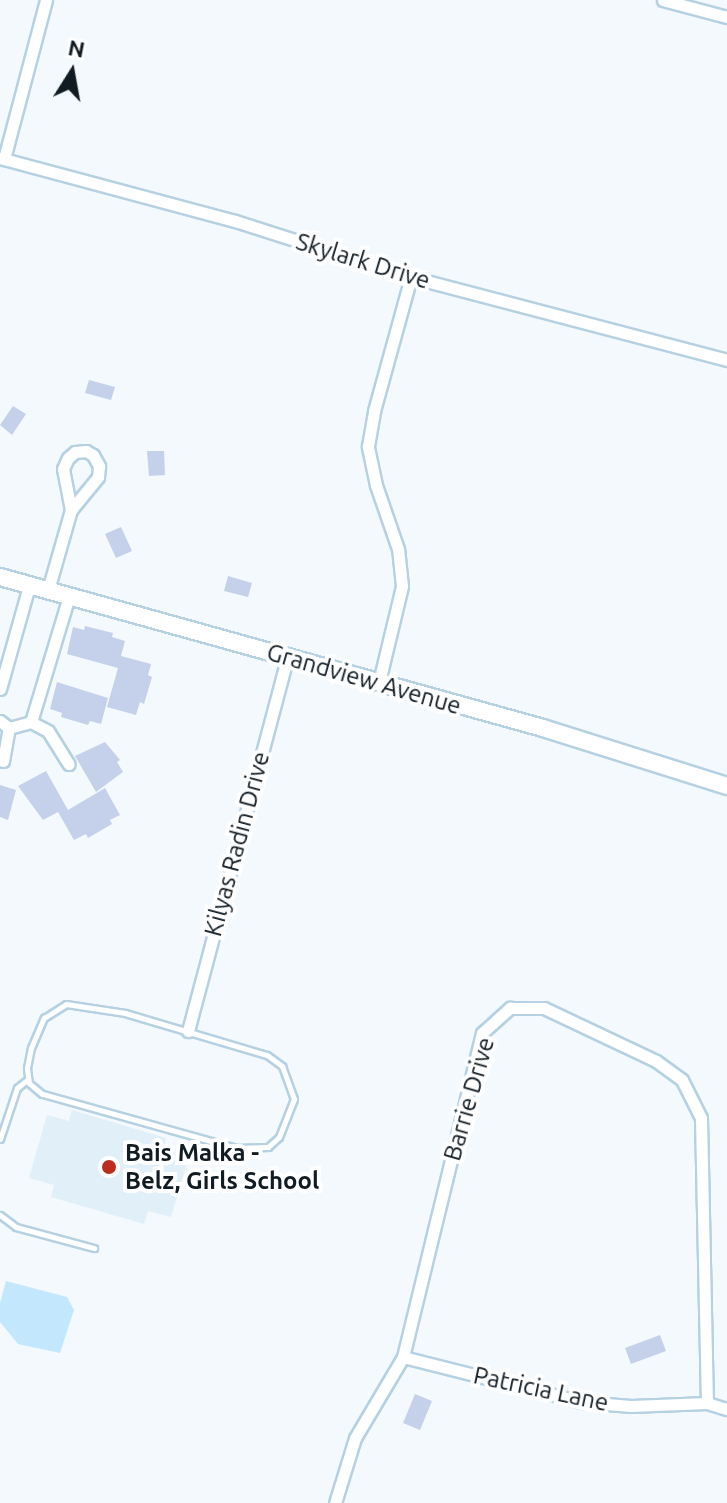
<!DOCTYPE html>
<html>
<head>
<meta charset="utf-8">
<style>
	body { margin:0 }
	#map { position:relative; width:727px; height:1503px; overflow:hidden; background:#f3f9fc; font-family:Ubuntu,sans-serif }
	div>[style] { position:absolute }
	.built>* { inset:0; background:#e1eff8 }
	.green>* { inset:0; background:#c3e8fe }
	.building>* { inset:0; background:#c5d1eb }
	.roads { filter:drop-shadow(2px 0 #b5d1e2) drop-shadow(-2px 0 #b5d1e2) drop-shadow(0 2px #b5d1e2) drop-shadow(0 -2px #b5d1e2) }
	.lane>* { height:5px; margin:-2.5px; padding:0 2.5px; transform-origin:2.5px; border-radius:2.5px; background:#fff }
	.street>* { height:11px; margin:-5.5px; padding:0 5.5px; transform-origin:5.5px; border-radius:5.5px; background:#fff }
	.secondary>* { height:16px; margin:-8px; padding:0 8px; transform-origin:8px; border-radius:8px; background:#fff }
	.dots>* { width:22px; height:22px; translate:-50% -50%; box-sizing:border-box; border:4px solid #fff; border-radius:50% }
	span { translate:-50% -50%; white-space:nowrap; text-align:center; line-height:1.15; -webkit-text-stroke:8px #fff; paint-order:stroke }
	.street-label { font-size:24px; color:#111b22 }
	.poi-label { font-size:24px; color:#111b22; font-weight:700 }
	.left { translate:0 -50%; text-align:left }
	.north { position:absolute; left:32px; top:32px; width:80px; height:80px; -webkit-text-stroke:6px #fff; paint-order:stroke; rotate:11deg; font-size:22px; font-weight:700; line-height:32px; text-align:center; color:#111b22 }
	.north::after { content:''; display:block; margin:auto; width:28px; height:36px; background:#111b22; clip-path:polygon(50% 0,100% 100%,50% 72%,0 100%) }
</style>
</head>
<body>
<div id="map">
	<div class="built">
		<i style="clip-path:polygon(72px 1110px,166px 1138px,164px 1148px,189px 1156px,171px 1217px,148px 1211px,144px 1224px,51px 1197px,54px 1185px,29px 1178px,47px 1115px,69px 1121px)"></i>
	</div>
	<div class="green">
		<i style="clip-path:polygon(6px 1281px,67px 1297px,74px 1310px,60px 1353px,18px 1344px,0 1322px,0 1303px)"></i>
	</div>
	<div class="building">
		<i style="clip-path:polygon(89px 380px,115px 387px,111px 400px,85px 393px)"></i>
		<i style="clip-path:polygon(13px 406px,26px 414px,12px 435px,0 425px)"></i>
		<i style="clip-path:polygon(147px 451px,164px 451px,165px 475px,149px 476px)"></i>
		<i style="clip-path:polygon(121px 527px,132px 551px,116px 558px,105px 534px)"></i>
		<i style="clip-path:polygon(228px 576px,252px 583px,248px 597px,224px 591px)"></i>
		<i style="clip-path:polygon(85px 626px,113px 633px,112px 637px,125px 641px,121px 656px,151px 664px,148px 675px,152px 677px,144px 704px,140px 702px,136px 715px,107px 707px,118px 668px,67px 654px,73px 627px,84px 630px)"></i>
		<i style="clip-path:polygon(57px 682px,108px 698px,101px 724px,90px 721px,88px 725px,61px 717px,62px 713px,50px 709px)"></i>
		<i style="clip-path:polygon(105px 742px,120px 760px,117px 762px,123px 772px,96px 792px,75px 756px)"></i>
		<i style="clip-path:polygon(46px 771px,68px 810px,105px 788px,120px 815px,110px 820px,112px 824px,88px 838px,86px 834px,74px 840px,58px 812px,43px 820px,18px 786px)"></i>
		<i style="clip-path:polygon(0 785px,16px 790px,8px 820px,0 817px)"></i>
		<i style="clip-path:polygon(660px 1335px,666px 1351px,631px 1364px,625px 1348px)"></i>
		<i style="clip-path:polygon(415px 1394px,432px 1401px,420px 1430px,403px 1423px)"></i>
	</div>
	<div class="roads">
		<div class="lane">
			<i style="left:66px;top:1004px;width:60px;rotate:8.7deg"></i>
			<i style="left:125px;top:1013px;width:148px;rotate:16.5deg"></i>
			<i style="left:267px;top:1055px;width:19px;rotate:36deg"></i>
			<i style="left:282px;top:1066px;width:35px;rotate:70deg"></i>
			<i style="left:294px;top:1099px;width:41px;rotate:111.5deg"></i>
			<i style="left:279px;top:1137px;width:15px;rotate:138deg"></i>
			<i style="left:268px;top:1147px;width:32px;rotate:178deg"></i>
			<i style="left:236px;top:1148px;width:201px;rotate:-164.4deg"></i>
			<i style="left:42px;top:1094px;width:17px;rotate:-140deg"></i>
			<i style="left:29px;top:1083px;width:15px;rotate:-98deg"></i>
			<i style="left:27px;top:1068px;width:20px;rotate:-79deg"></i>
			<i style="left:31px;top:1048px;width:33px;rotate:-67deg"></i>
			<i style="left:44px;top:1018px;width:26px;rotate:-32deg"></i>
			<i style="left:0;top:1139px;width:54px;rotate:-71.6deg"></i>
			<i style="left:17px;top:1088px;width:13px;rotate:-39deg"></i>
			<i style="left:0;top:1215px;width:20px;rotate:37deg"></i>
			<i style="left:16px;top:1227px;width:81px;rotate:15.1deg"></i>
		</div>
		<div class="street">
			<i style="left:663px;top:0;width:66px;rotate:14.9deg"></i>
			<i style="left:0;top:158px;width:243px;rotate:15deg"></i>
			<i style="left:235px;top:221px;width:185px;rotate:17.7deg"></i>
			<i style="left:411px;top:277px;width:327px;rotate:14.7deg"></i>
			<i style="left:4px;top:159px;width:164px;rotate:-75.2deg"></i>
			<i style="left:48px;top:590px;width:83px;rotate:-74deg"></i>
			<i style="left:71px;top:510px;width:42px;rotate:-101deg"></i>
			<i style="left:63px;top:469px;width:12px;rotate:-66deg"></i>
			<i style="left:68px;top:458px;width:9px;rotate:-41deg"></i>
			<i style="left:75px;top:452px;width:11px;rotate:-5deg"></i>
			<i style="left:86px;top:451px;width:8px;rotate:30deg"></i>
			<i style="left:93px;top:455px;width:13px;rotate:61deg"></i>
			<i style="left:99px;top:466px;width:11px;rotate:95deg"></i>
			<i style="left:98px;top:477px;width:43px;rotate:129.3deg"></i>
			<i style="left:379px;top:682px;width:99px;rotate:-76.5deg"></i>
			<i style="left:402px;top:586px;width:37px;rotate:-96deg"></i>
			<i style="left:398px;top:549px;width:68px;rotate:-109deg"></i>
			<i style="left:376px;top:485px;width:40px;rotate:-102deg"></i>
			<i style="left:368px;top:446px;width:36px;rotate:-80deg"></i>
			<i style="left:374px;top:411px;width:139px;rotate:-74.6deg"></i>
			<i style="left:0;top:689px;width:107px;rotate:-74.3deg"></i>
			<i style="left:0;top:721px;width:11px;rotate:38deg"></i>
			<i style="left:9px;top:728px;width:23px;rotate:-15deg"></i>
			<i style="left:31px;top:722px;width:132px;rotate:-73.2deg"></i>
			<i style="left:31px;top:722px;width:19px;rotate:28deg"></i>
			<i style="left:48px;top:731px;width:39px;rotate:58deg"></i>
			<i style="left:3px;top:761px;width:34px;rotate:-80deg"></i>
			<i style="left:188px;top:1031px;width:386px;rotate:-75.1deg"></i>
			<i style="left:403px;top:1357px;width:185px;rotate:14.1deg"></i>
			<i style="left:582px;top:1402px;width:49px;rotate:4.7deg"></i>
			<i style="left:631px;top:1406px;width:76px;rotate:-2.3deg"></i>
			<i style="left:707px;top:1403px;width:21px;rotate:17deg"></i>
			<i style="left:335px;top:1503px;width:68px;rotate:-72.9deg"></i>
			<i style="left:355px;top:1438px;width:94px;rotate:-59.3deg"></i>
			<i style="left:403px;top:1357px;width:333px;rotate:-76.3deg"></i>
			<i style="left:482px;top:1033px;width:38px;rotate:-42deg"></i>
			<i style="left:510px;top:1008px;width:34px"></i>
			<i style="left:544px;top:1008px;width:124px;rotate:25.3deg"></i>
			<i style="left:656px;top:1061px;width:32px;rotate:36deg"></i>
			<i style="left:682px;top:1080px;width:42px;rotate:63.4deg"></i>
			<i style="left:701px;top:1118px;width:285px;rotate:88.8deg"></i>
		</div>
		<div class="secondary">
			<i style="left:0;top:577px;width:564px;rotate:15.54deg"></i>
			<i style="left:543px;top:728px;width:193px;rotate:17.5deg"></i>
		</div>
	</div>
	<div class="dots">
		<i style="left:109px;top:1167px;background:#bb2e1f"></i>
	</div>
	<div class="street-label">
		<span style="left:363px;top:261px;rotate:17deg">Skylark Drive</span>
		<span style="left:364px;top:679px;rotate:16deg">Grandview Avenue</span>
		<span style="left:237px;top:844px;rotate:-75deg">Kilyas Radin Drive</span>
		<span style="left:469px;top:1099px;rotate:-74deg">Barrie Drive</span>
		<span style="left:541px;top:1389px;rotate:12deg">Patricia Lane</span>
	</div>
	<div class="poi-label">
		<span class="left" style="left:125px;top:1167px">Bais Malka -<br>Belz, Girls School</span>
	</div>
	<div class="north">N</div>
</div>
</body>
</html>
